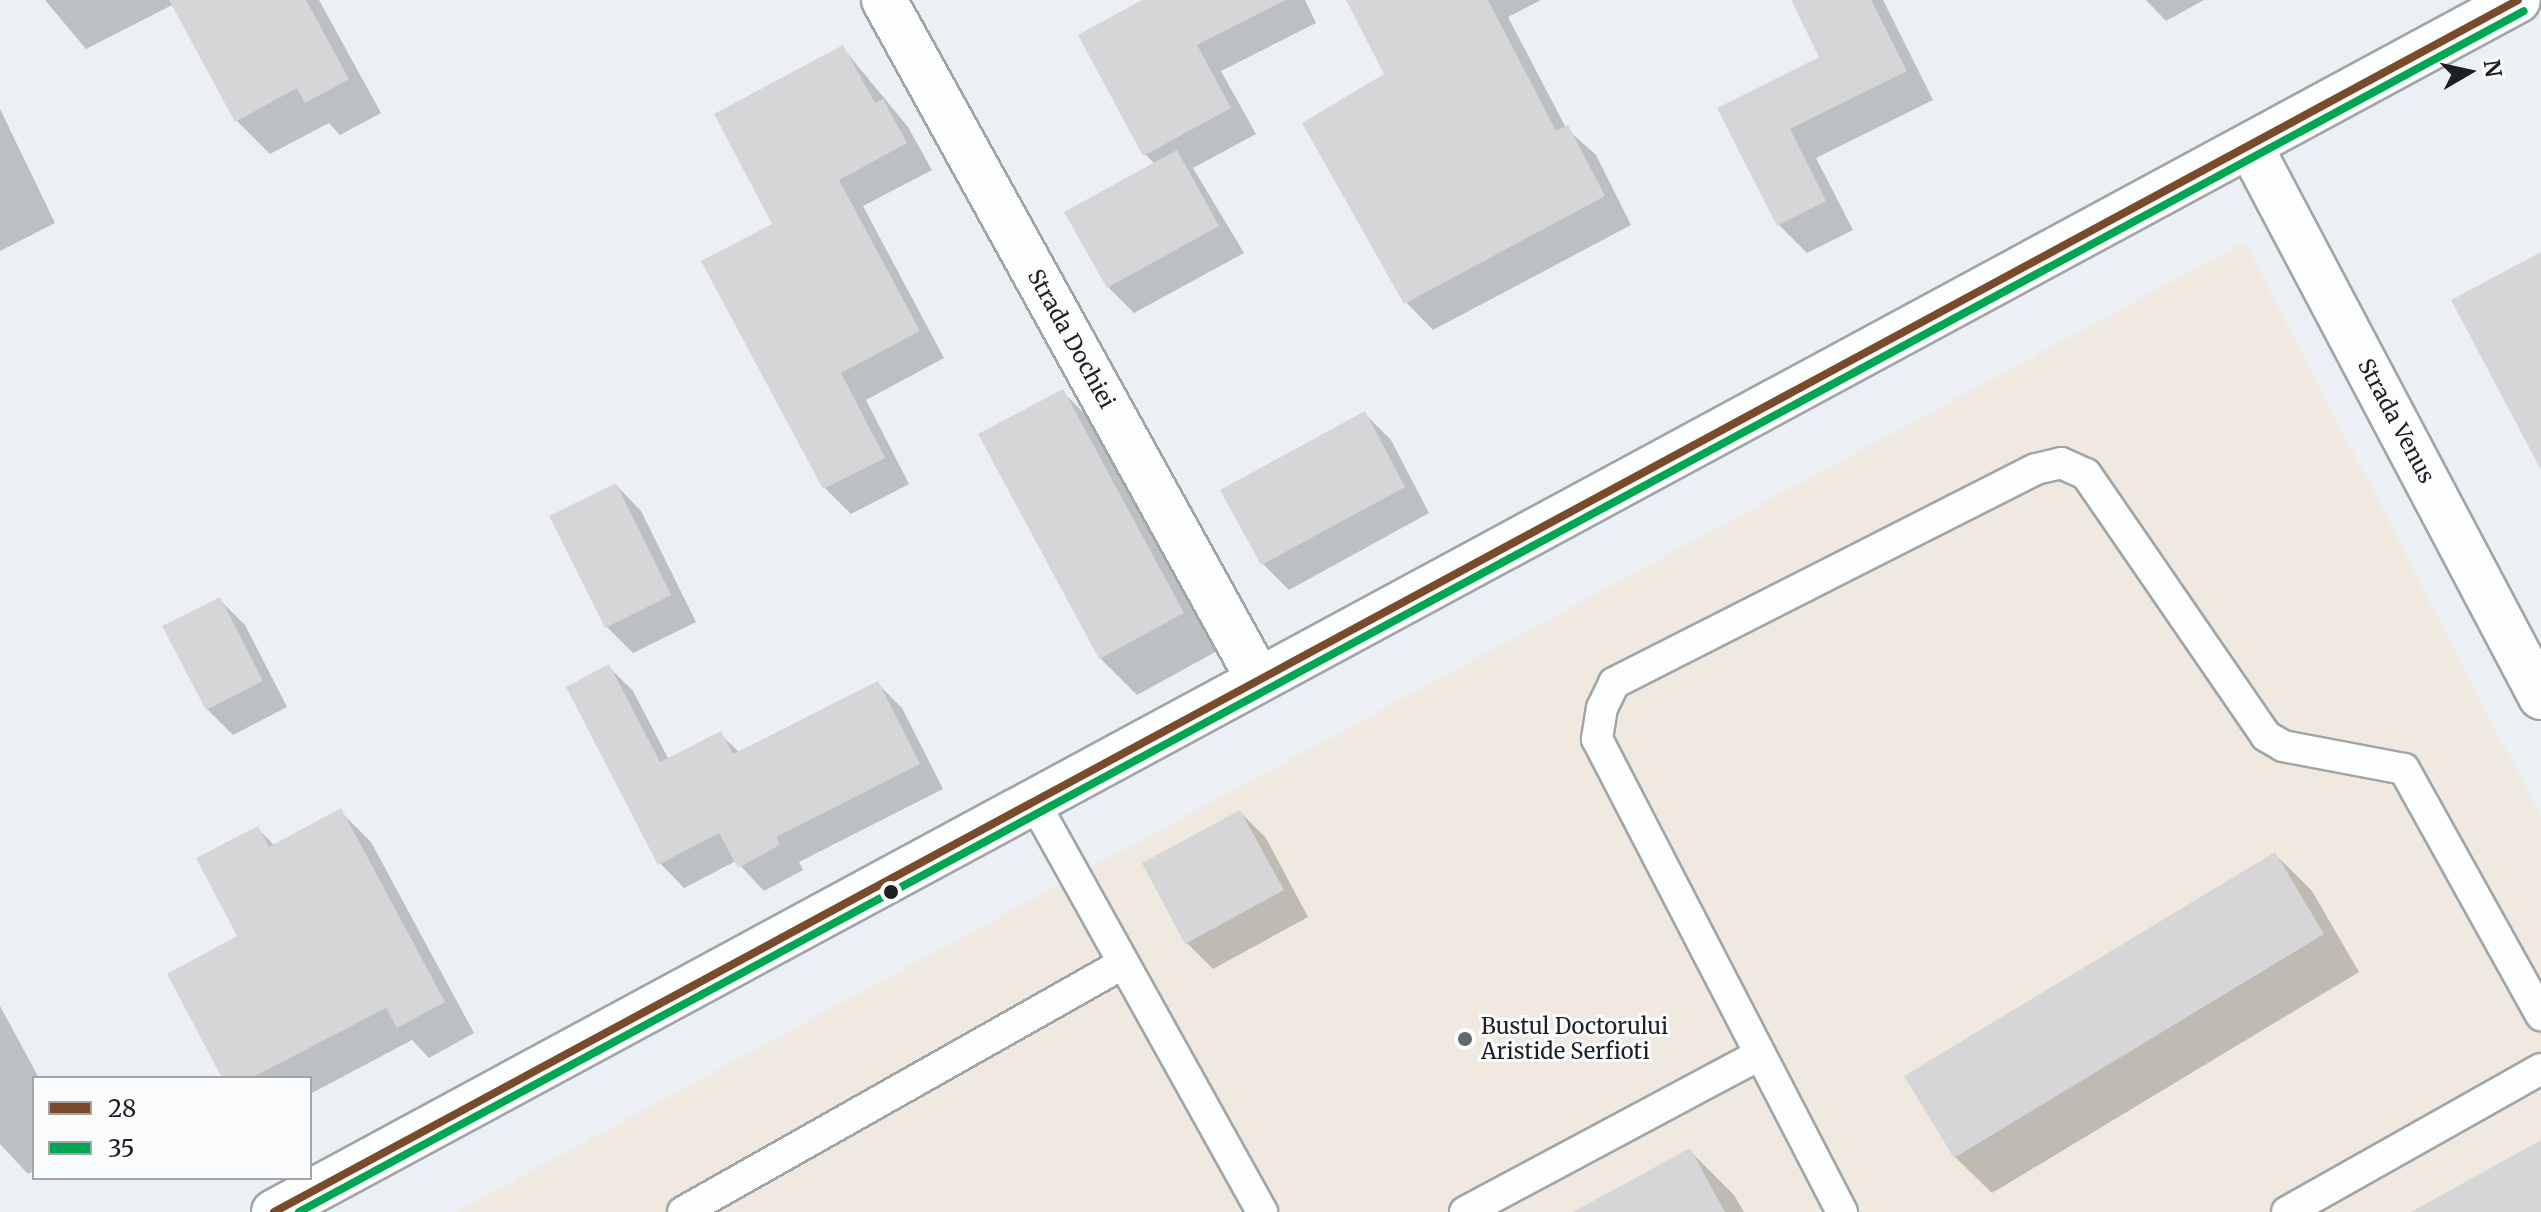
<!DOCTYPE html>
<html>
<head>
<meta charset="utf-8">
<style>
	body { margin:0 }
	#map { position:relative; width:2541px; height:1212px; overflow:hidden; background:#ecf0f4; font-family:Merriweather,serif }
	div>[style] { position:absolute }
	.medical>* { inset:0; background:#efe9e0 }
	.shadow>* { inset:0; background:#0003 }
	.building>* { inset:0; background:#d6d6d9 }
	.roads { filter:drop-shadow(2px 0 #a2a5a8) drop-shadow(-2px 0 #a2a5a8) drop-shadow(0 2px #a2a5a8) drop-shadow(0 -2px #a2a5a8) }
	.service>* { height:30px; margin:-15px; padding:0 15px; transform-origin:15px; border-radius:15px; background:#fcfdfd }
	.minor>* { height:44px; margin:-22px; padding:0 22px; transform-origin:22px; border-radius:22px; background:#fcfdfd }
	.primary>* { height:44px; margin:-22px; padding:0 22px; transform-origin:22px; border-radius:22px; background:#fcfdfd }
	.bus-1>* { height:8px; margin:-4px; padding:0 4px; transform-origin:4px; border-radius:4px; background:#7a4b2a }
	.bus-2>* { height:8px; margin:-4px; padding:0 4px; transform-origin:4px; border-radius:4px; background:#00a651 }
	.dots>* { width:22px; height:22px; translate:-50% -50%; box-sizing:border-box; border:4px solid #fbfcfe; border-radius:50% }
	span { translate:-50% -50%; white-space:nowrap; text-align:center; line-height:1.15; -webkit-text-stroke:6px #fbfcfe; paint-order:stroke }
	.street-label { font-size:22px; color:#1d1f22 }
	.poi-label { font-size:22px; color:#1d1f22 }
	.left { translate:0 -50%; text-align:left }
	.legend { position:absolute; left:32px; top:1076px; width:280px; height:104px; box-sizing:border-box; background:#fbfcfe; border:2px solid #a2a4a6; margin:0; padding:10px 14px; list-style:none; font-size:24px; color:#1d1f22 }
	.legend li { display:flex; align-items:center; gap:16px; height:40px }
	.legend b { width:40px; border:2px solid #a2a4a6 }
	.north { position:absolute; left:2429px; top:32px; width:80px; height:80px; -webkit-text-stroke:6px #fbfcfe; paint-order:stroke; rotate:81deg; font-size:22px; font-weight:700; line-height:32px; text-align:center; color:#1d1f22 }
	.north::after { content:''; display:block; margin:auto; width:28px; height:36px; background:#1d1f22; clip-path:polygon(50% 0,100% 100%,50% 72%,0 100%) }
</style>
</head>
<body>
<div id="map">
	<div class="medical">
		<i style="clip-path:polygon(2245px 242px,2541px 818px,2541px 1212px,456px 1212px)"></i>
	</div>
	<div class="shadow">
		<i style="clip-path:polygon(45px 0,319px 0,381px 113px,340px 135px,329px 123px,270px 154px,237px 121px,174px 4px,86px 49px)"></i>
		<i style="clip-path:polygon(1147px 0,1305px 0,1316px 23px,1221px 71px,1256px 134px,1193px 168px,1244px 253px,1134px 313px,1108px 287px,1155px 164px,1145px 154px)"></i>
		<i style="clip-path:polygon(1348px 0,1541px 0,1508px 17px,1566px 128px,1596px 155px,1631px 225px,1433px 330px,1406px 302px,1387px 74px)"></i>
		<i style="clip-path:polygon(1793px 0,1883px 0,1933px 100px,1816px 158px,1853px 230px,1807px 253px,1779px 225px,1720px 109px,1822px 58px)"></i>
		<i style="clip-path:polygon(2146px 0,2204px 0,2166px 21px)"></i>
		<i style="clip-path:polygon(843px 48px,908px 127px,932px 170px,863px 206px,944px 358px,866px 400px,909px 484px,851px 514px,825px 488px,774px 225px)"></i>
		<i style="clip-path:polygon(0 109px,55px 223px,0 251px)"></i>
		<i style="clip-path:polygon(1062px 391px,1099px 428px,1219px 650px,1137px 695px,1100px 658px)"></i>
		<i style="clip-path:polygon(1365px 414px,1391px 440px,1429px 513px,1289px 590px,1263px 564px)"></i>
		<i style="clip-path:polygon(616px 485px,641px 511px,696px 622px,633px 653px,607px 627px)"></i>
		<i style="clip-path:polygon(219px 599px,245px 625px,287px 707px,233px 735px,207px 709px)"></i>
		<i style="clip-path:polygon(609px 667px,633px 691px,669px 760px,720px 734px,740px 753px,877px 683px,902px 708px,943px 789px,799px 862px,803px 870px,764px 891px,736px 861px,684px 888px,660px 863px)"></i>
		<i style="clip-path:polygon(340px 811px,371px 842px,474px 1033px,429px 1058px,412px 1040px,310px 1094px,310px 1078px,224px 1078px,257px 828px,275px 846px)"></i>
		<i style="clip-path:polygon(1240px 812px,1266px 838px,1308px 917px,1213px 969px,1187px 943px)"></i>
		<i style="clip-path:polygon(2275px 854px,2312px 891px,2359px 972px,1992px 1193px,1955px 1157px)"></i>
		<i style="clip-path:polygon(0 1006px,39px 1078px,34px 1078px,34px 1171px,28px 1174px,0 1144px)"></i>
		<i style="clip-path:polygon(1690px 1151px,1734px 1195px,1744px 1212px,1577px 1212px)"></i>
	</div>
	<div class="building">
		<i style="clip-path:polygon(169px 0,306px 0,349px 79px,305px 103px,297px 88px,235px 122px)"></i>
		<i style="clip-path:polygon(1142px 0,1285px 0,1197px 45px,1231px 108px,1143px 156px,1078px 35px)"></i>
		<i style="clip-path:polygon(1346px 0,1488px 0,1556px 131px,1568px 125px,1605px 196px,1404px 304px,1302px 123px,1384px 74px)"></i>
		<i style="clip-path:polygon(1791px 0,1871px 0,1907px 71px,1790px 129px,1826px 201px,1777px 226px,1717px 108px,1819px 57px)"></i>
		<i style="clip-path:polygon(843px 45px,875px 103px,883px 99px,907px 143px,839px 180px,920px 331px,841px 373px,885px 458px,823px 489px,701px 261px,772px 224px,714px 114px)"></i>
		<i style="clip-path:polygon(1177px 150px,1219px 226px,1107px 288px,1064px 212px)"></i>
		<i style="clip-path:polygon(2541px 252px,2541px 470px,2451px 300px)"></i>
		<i style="clip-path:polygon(1063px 389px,1184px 613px,1099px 659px,978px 434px)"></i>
		<i style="clip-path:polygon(1365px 411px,1405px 487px,1261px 565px,1220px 490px)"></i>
		<i style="clip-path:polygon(616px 483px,671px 595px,605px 628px,549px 516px)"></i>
		<i style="clip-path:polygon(220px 597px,263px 681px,206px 710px,162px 626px)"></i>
		<i style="clip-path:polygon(609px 664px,660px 762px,721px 731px,733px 754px,878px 681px,920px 764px,776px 837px,780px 845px,738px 868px,719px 833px,658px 865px,566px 687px)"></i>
		<i style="clip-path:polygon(341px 808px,445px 1002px,397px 1028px,386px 1008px,251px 1078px,222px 1078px,167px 974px,237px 936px,196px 858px,258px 826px,269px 847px)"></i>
		<i style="clip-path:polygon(1240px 810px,1284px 890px,1185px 944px,1142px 863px)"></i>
		<i style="clip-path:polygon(2275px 852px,2324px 934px,1954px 1158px,1904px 1076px)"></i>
		<i style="clip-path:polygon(2541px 1140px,2541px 1212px,2411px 1212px)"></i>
		<i style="clip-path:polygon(1690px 1148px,1725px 1212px,1573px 1212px)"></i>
	</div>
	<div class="roads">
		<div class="service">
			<i style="left:1034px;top:802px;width:469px;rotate:60.9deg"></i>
			<i style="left:683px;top:1212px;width:506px;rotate:-29.45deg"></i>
			<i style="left:1465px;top:1212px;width:333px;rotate:-28.1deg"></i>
			<i style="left:1842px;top:1212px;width:533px;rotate:-117.38deg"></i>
			<i style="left:1597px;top:739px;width:31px;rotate:-81deg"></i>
			<i style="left:1602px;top:708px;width:28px;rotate:-64deg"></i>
			<i style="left:1614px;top:683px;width:473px;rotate:-26.9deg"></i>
			<i style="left:2036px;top:469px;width:26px;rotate:-13deg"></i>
			<i style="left:2061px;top:463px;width:27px;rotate:24deg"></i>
			<i style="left:2086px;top:474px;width:318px;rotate:55.5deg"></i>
			<i style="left:2266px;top:736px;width:20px;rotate:30deg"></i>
			<i style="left:2283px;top:746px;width:123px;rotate:10.8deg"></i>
			<i style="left:2404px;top:769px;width:282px;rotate:60.9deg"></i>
			<i style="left:2287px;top:1212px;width:291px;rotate:-29.4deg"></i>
		</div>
		<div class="minor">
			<i style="left:884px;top:0;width:774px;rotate:61.12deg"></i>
			<i style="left:2250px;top:146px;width:623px;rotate:62.16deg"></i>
		</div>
		<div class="primary">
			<i style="left:274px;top:1212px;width:2550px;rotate:-28.37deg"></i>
		</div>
	</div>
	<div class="bus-1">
		<i style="left:274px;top:1212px;width:2550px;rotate:-28.37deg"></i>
	</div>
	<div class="bus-2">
		<i style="left:299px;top:1212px;width:2528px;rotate:-28.36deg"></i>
	</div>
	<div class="dots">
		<i style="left:891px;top:892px;background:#1d1f22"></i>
		<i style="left:1465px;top:1039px;background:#65686c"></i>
	</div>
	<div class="street-label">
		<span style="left:1071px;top:339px;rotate:61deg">Strada Dochiei</span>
		<span style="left:2396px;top:421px;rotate:62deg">Strada Venus</span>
	</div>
	<div class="poi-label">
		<span class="left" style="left:1481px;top:1039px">Bustul Doctorului<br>Aristide Serfioti</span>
	</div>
	<ul class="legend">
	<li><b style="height:10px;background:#7a4b2a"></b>28</li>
	<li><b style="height:10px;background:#00a651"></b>35</li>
	</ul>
	<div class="north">N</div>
</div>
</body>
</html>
